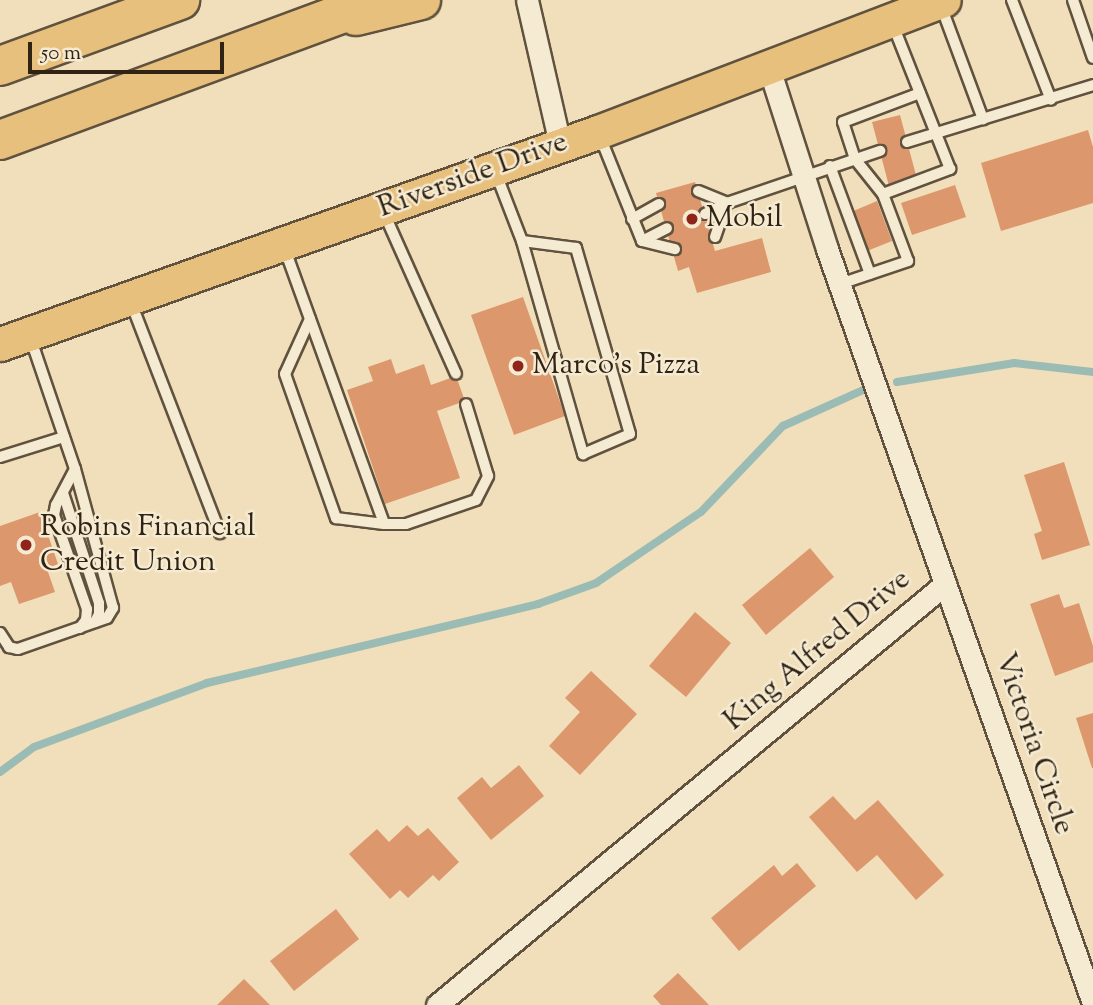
<!DOCTYPE html>
<html>
<head>
<meta charset="utf-8">
<style>
	body { margin:0 }
	#map { position:relative; width:1093px; height:1005px; overflow:hidden; background:#f0dfba; font-family:"Sorts Mill Goudy",serif }
	div>[style] { position:absolute }
	.stream>* { height:8px; margin:-4px; padding:0 4px; transform-origin:4px; border-radius:4px; background:#9bbcb5 }
	.building>* { inset:0; background:#dd976d }
	.roads { filter:drop-shadow(2px 0 #60523e) drop-shadow(-2px 0 #60523e) drop-shadow(0 2px #60523e) drop-shadow(0 -2px #60523e) }
	.lane>* { height:10px; margin:-5px; padding:0 5px; transform-origin:5px; border-radius:5px; background:#f5ead2 }
	.street>* { height:21px; margin:-10.5px; padding:0 10.5px; transform-origin:10.5px; border-radius:10.5px; background:#f5ead2 }
	.primary>* { height:33px; margin:-16.5px; padding:0 16.5px; transform-origin:16.5px; border-radius:16.5px; background:#e8c07d }
	.highway>* { height:38px; margin:-19px; padding:0 19px; transform-origin:19px; border-radius:19px; background:#e8c07d }
	.dots>* { width:19px; height:19px; translate:-50% -50%; box-sizing:border-box; border:4px solid #f5ead2; border-radius:50% }
	span { translate:-50% -50%; white-space:nowrap; text-align:center; line-height:1.15; -webkit-text-stroke:5px #f5ead2; paint-order:stroke }
	.street-label { font-size:30px; color:#302314 }
	.poi-label { font-size:30px; color:#302314 }
	.left { translate:0 -50%; text-align:left }
	.scale { position:absolute; left:28px; top:42px; width:196px; height:32px; box-sizing:border-box; border:4px solid #302314; border-top:0; padding-left:9px; font-size:21px; line-height:24px; white-space:nowrap; color:#302314; -webkit-text-stroke:5px #f5ead2; paint-order:stroke }
</style>
</head>
<body>
<div id="map">
	<div class="stream">
		<i style="left:897px;top:382px;width:119px;rotate:-9.2deg"></i>
		<i style="left:1014px;top:363px;width:80px;rotate:6.5deg"></i>
		<i style="left:0;top:772px;width:42px;rotate:-36.3deg"></i>
		<i style="left:34px;top:747px;width:184px;rotate:-20.3deg"></i>
		<i style="left:207px;top:683px;width:340px;rotate:-13.4deg"></i>
		<i style="left:538px;top:604px;width:62px;rotate:-19.9deg"></i>
		<i style="left:596px;top:583px;width:127px;rotate:-34.1deg"></i>
		<i style="left:701px;top:512px;width:119px;rotate:-46.4deg"></i>
		<i style="left:783px;top:426px;width:98px;rotate:-24.2deg"></i>
	</div>
	<div class="building">
		<i style="clip-path:polygon(900px 115px,917px 179px,889px 186px,872px 122px)"></i>
		<i style="clip-path:polygon(1088px 130px,1093px 147px,1093px 203px,1001px 231px,981px 163px)"></i>
		<i style="clip-path:polygon(695px 182px,715px 251px,762px 238px,771px 272px,697px 293px,689px 267px,678px 271px,656px 193px)"></i>
		<i style="clip-path:polygon(955px 185px,966px 217px,912px 235px,901px 203px)"></i>
		<i style="clip-path:polygon(877px 201px,892px 241px,867px 251px,851px 212px)"></i>
		<i style="clip-path:polygon(523px 297px,565px 416px,514px 435px,471px 315px)"></i>
		<i style="clip-path:polygon(391px 359px,396px 374px,424px 364px,431px 385px,456px 376px,465px 401px,437px 411px,460px 478px,385px 504px,347px 390px,373px 381px,368px 367px)"></i>
		<i style="clip-path:polygon(1064px 462px,1090px 545px,1042px 560px,1034px 534px,1042px 531px,1024px 475px)"></i>
		<i style="clip-path:polygon(40px 512px,58px 564px,47px 569px,55px 592px,19px 604px,11px 582px,0 586px,0 526px)"></i>
		<i style="clip-path:polygon(810px 548px,834px 577px,766px 635px,742px 605px)"></i>
		<i style="clip-path:polygon(1059px 594px,1064px 608px,1079px 603px,1093px 646px,1093px 662px,1055px 676px,1030px 604px)"></i>
		<i style="clip-path:polygon(695px 612px,731px 643px,686px 697px,649px 666px)"></i>
		<i style="clip-path:polygon(591px 671px,637px 714px,580px 775px,549px 746px,580px 712px,565px 698px)"></i>
		<i style="clip-path:polygon(1093px 713px,1093px 768px,1092px 768px,1076px 718px)"></i>
		<i style="clip-path:polygon(519px 765px,544px 796px,491px 840px,457px 798px,482px 777px,491px 788px)"></i>
		<i style="clip-path:polygon(833px 796px,855px 820px,878px 800px,944px 875px,916px 900px,877px 855px,857px 872px,809px 817px)"></i>
		<i style="clip-path:polygon(407px 825px,418px 836px,428px 828px,459px 862px,439px 881px,433px 875px,408px 898px,400px 890px,390px 899px,349px 854px,377px 829px,389px 842px)"></i>
		<i style="clip-path:polygon(797px 863px,816px 886px,739px 951px,711px 918px,774px 865px,782px 876px)"></i>
		<i style="clip-path:polygon(336px 909px,359px 939px,294px 991px,270px 961px)"></i>
		<i style="clip-path:polygon(678px 973px,709px 1005px,661px 1005px,653px 996px)"></i>
		<i style="clip-path:polygon(244px 979px,270px 1005px,217px 1005px)"></i>
	</div>
	<div class="roads">
		<div class="lane">
			<i style="left:1012px;top:0;width:107px;rotate:68.7deg"></i>
			<i style="left:1073px;top:0;width:61px;rotate:71deg"></i>
			<i style="left:941px;top:6px;width:121px;rotate:69.6deg"></i>
			<i style="left:599px;top:134px;width:115px;rotate:68.1deg"></i>
			<i style="left:642px;top:241px;width:34px;rotate:14deg"></i>
			<i style="left:907px;top:142px;width:195px;rotate:-17deg"></i>
			<i style="left:830px;top:166px;width:115px;rotate:69.7deg"></i>
			<i style="left:495px;top:171px;width:75px;rotate:68.9deg"></i>
			<i style="left:522px;top:241px;width:222px;rotate:74deg"></i>
			<i style="left:583px;top:454px;width:51px;rotate:-23.1deg"></i>
			<i style="left:630px;top:434px;width:194px;rotate:-106.2deg"></i>
			<i style="left:576px;top:248px;width:54px;rotate:-172.6deg"></i>
			<i style="left:698px;top:191px;width:31px;rotate:22deg"></i>
			<i style="left:883px;top:194px;width:45px;rotate:-128.7deg"></i>
			<i style="left:855px;top:159px;width:39px;rotate:-108deg"></i>
			<i style="left:843px;top:122px;width:82px;rotate:-20.6deg"></i>
			<i style="left:384px;top:213px;width:176px;rotate:65.9deg"></i>
			<i style="left:705px;top:214px;width:25px;rotate:-27deg"></i>
			<i style="left:632px;top:219px;width:31px;rotate:-29deg"></i>
			<i style="left:715px;top:237px;width:36px;rotate:-71deg"></i>
			<i style="left:727px;top:203px;width:162px;rotate:-18.8deg"></i>
			<i style="left:642px;top:241px;width:28px;rotate:-27deg"></i>
			<i style="left:284px;top:247px;width:294px;rotate:70.1deg"></i>
			<i style="left:384px;top:524px;width:22px"></i>
			<i style="left:406px;top:524px;width:74px;rotate:-18.9deg"></i>
			<i style="left:476px;top:500px;width:27px;rotate:-63deg"></i>
			<i style="left:488px;top:476px;width:75px;rotate:-107deg"></i>
			<i style="left:840px;top:284px;width:72px;rotate:-18.7deg"></i>
			<i style="left:908px;top:261px;width:72px;rotate:-110.5deg"></i>
			<i style="left:883px;top:194px;width:72px;rotate:-20.5deg"></i>
			<i style="left:950px;top:169px;width:155px;rotate:-111.6deg"></i>
			<i style="left:130px;top:300px;width:250px;rotate:68.9deg"></i>
			<i style="left:310px;top:319px;width:60px;rotate:114.4deg"></i>
			<i style="left:285px;top:374px;width:153px;rotate:70.5deg"></i>
			<i style="left:336px;top:518px;width:48px;rotate:7.1deg"></i>
			<i style="left:0;top:457px;width:67px;rotate:-17.4deg"></i>
			<i style="left:75px;top:469px;width:41px;rotate:117.8deg"></i>
			<i style="left:56px;top:505px;width:10px;rotate:101deg"></i>
			<i style="left:54px;top:515px;width:100px;rotate:70.7deg"></i>
			<i style="left:87px;top:609px;width:11px;rotate:95deg"></i>
			<i style="left:86px;top:620px;width:10px;rotate:127deg"></i>
			<i style="left:63px;top:493px;width:116px;rotate:71.9deg"></i>
			<i style="left:99px;top:603px;width:11px;rotate:90deg"></i>
			<i style="left:99px;top:614px;width:9px;rotate:117deg"></i>
			<i style="left:0;top:633px;width:17px;rotate:57deg"></i>
			<i style="left:9px;top:647px;width:9px;rotate:13deg"></i>
			<i style="left:18px;top:649px;width:94px;rotate:-19.2deg"></i>
			<i style="left:107px;top:618px;width:12px;rotate:-59deg"></i>
			<i style="left:113px;top:608px;width:144px;rotate:-105.3deg"></i>
			<i style="left:75px;top:469px;width:139px;rotate:-108.8deg"></i>
		</div>
		<div class="street">
			<i style="left:527px;top:0;width:148px;rotate:77.1deg"></i>
			<i style="left:768px;top:65px;width:193px;rotate:72.2deg"></i>
			<i style="left:827px;top:249px;width:800px;rotate:70.57deg"></i>
			<i style="left:437px;top:1005px;width:660px;rotate:-39.65deg"></i>
		</div>
		<div class="primary">
			<i style="left:0;top:344px;width:634px;rotate:-19.52deg"></i>
			<i style="left:598px;top:132px;width:370px;rotate:-20.9deg"></i>
		</div>
		<div class="highway">
			<i style="left:356px;top:16px;width:67px;rotate:-13.8deg"></i>
			<i style="left:0;top:66px;width:192px;rotate:-20.1deg"></i>
			<i style="left:0;top:140px;width:404px;rotate:-20.3deg"></i>
		</div>
	</div>
	<div class="dots">
		<i style="left:692px;top:219px;background:#8f2418"></i>
		<i style="left:518px;top:366px;background:#8f2418"></i>
		<i style="left:26px;top:545px;background:#8f2418"></i>
	</div>
	<div class="street-label">
		<span style="left:473px;top:176px;rotate:-20deg">Riverside Drive</span>
		<span style="left:818px;top:651px;rotate:-40deg">King Alfred Drive</span>
		<span style="left:1033px;top:744px;rotate:71deg">Victoria Circle</span>
	</div>
	<div class="poi-label">
		<span class="left" style="left:706px;top:219px">Mobil</span>
		<span class="left" style="left:532px;top:366px">Marco's Pizza</span>
		<span class="left" style="left:40px;top:545px">Robins Financial<br>Credit Union</span>
	</div>
	<div class="scale">50 m</div>
</div>
</body>
</html>
